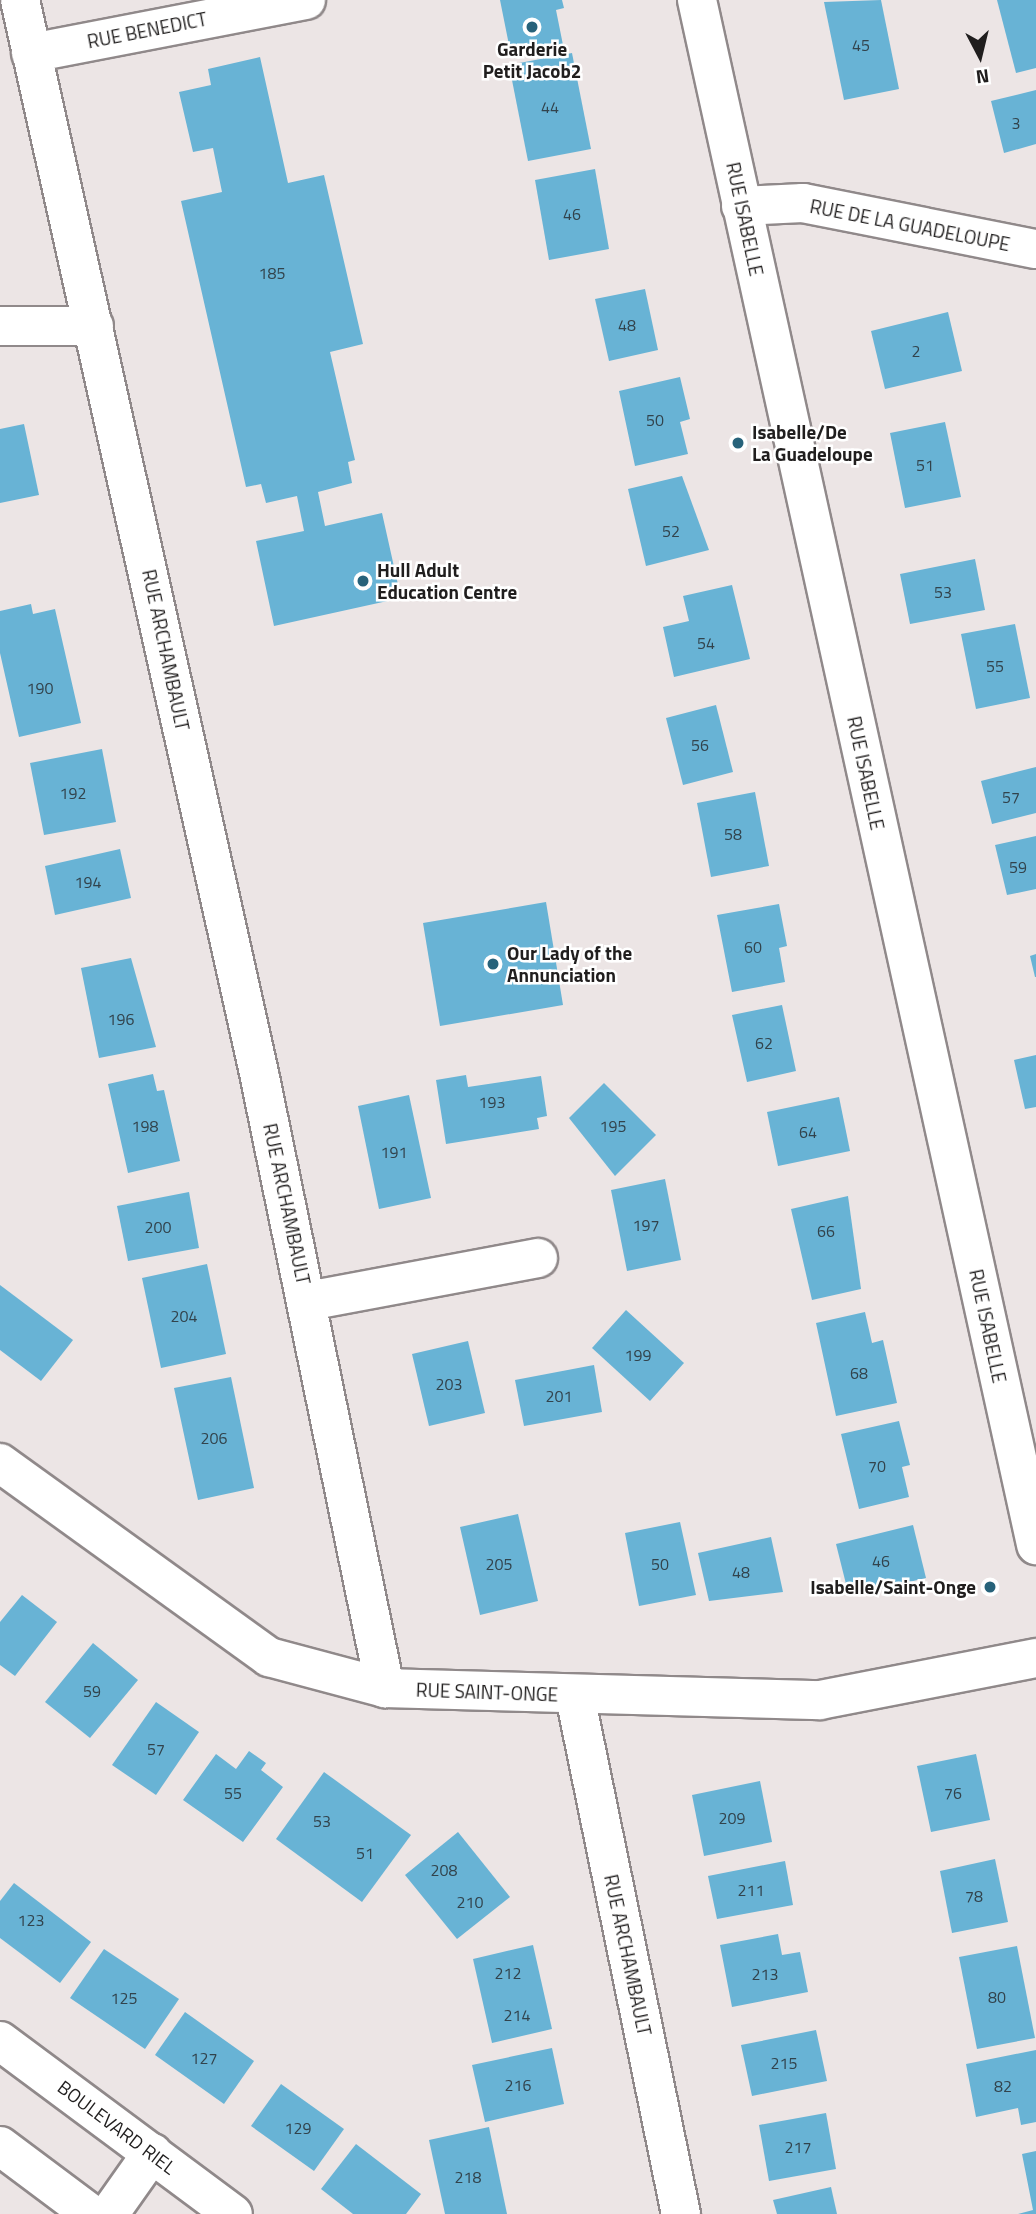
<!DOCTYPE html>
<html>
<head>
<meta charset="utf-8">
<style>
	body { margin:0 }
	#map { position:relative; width:1036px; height:2214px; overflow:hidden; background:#ece5e5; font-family:"Titillium Web",sans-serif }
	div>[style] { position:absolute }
	.building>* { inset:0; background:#68b3d5 }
	.roads { filter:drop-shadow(2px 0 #90898a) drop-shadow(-2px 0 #90898a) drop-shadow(0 2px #90898a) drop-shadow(0 -2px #90898a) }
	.minor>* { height:38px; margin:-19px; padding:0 19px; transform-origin:19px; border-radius:19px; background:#fff }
	.tertiary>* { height:38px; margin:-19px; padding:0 19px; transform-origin:19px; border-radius:19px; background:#fff }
	.dots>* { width:19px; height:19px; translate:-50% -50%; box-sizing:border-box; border:4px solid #fff; border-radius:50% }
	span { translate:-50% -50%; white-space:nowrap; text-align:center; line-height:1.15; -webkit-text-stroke:5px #fff; paint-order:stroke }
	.number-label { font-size:16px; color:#32434c }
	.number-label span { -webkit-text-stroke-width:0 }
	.street-label { font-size:19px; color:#201e1e }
	.poi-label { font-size:19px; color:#201e1e; font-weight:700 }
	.left { translate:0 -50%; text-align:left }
	.right { translate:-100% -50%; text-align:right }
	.north { position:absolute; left:945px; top:21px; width:70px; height:70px; -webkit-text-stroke:5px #fff; paint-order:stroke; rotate:173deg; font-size:19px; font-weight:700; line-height:28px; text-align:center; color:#201e1e }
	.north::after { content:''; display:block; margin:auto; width:24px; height:32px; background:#201e1e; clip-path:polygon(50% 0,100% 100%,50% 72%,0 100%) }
</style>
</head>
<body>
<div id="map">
	<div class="building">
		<i style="clip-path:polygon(500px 0,562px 0,564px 8px,556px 10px,563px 45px,511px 55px)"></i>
		<i style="clip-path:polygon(881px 0,899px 89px,844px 100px,824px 2px)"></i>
		<i style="clip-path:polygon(997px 0,1036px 0,1036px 68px,1016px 73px)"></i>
		<i style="clip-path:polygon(572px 53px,591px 149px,528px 161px,509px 65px)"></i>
		<i style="clip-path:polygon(260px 57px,288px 183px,324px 175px,363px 344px,330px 352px,355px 460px,348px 462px,352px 483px,318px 492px,325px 526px,382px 513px,401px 598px,274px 626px,256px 541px,304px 531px,297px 496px,266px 503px,261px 484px,246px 487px,181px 201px,222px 192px,213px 148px,193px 152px,179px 92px,211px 85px,208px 69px)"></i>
		<i style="clip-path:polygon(1036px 90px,1036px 144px,1004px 153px,991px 101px)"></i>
		<i style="clip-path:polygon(595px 169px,609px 249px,549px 260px,535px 180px)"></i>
		<i style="clip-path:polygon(645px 289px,658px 350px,609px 361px,595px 299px)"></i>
		<i style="clip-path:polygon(948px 312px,962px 371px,885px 389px,871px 331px)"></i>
		<i style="clip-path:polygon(680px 377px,690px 419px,680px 422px,688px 454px,635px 466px,619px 391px)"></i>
		<i style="clip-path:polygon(945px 422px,961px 497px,905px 508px,890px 433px)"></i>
		<i style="clip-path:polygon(24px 424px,39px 495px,0 503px,0 429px)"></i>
		<i style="clip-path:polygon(682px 476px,709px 550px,646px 566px,628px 489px)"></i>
		<i style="clip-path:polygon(975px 559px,985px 610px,910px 624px,900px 574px)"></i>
		<i style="clip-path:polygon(732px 585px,750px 659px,674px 677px,663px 627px,689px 621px,683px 596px)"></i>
		<i style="clip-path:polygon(31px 604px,33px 614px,55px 609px,81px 723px,19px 737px,0 653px,0 611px)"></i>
		<i style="clip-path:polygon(1015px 624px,1030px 698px,976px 709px,961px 634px)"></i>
		<i style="clip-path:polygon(716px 705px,733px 772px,683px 785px,666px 718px)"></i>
		<i style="clip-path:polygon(102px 749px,116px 822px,44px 835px,30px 763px)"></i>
		<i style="clip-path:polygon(1036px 767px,1036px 813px,992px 824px,981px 781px)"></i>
		<i style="clip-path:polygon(755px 792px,769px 866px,711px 877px,697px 803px)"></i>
		<i style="clip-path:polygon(1036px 836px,1036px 889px,1007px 895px,995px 845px)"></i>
		<i style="clip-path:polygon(120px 849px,131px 898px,55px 915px,45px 866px)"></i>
		<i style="clip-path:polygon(546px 902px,563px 1005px,440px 1026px,423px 923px)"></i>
		<i style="clip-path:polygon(779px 904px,787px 946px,779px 948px,785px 982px,732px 992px,717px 915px)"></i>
		<i style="clip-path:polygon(1036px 954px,1036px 977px,1035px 977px,1030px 956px)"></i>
		<i style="clip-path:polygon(131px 958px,156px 1047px,99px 1058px,81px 968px)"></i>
		<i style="clip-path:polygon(782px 1005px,796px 1071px,747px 1082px,732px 1015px)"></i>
		<i style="clip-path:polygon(1036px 1055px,1036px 1107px,1025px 1109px,1014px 1060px)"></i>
		<i style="clip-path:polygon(153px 1074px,157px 1091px,164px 1090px,180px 1161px,128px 1173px,108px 1084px)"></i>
		<i style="clip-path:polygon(466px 1075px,468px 1087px,541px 1076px,547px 1116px,537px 1118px,539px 1129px,446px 1144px,436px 1080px)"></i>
		<i style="clip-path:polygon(604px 1083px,656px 1135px,615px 1176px,569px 1118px)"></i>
		<i style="clip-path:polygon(409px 1095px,431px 1198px,379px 1209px,358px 1106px)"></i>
		<i style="clip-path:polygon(839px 1097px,850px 1151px,778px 1166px,767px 1112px)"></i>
		<i style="clip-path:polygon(665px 1179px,681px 1260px,627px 1271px,611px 1190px)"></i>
		<i style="clip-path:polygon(189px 1192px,199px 1248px,128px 1261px,117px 1206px)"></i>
		<i style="clip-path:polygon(848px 1196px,861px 1289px,812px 1300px,791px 1209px)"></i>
		<i style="clip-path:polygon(207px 1264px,226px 1354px,161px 1368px,142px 1278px)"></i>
		<i style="clip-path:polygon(0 1285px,73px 1340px,41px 1381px,0 1350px)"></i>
		<i style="clip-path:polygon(626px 1310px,684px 1363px,650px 1401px,592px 1348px)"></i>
		<i style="clip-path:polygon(865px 1312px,872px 1343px,883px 1340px,897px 1403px,836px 1416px,816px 1323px)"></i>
		<i style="clip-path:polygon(468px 1341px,485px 1413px,429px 1426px,412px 1354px)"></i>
		<i style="clip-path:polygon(594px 1365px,602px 1412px,524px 1426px,515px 1380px)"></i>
		<i style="clip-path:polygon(231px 1377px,254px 1488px,198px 1500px,174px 1388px)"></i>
		<i style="clip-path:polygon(899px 1421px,910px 1465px,902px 1467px,909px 1497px,859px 1509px,841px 1434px)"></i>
		<i style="clip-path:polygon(518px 1514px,538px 1601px,480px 1615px,460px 1527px)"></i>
		<i style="clip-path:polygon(680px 1522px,696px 1595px,639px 1606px,625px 1533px)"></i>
		<i style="clip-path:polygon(913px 1525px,926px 1578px,849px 1596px,836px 1544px)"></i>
		<i style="clip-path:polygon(771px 1537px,783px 1592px,709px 1601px,698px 1553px)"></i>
		<i style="clip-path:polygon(22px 1595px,57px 1622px,15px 1676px,0 1665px,0 1622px)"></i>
		<i style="clip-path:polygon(93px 1643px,138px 1680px,90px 1738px,45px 1702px)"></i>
		<i style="clip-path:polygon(156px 1702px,199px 1732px,156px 1795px,112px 1765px)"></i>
		<i style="clip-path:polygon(249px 1751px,266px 1763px,261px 1770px,283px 1787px,243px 1842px,183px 1800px,216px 1754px,236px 1769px)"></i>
		<i style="clip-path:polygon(976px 1754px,990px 1820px,931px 1832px,917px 1766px)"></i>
		<i style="clip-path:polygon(324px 1772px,411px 1835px,362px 1902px,276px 1839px)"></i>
		<i style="clip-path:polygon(760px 1781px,772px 1842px,704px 1856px,692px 1795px)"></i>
		<i style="clip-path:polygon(458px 1832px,510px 1897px,457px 1939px,405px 1875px)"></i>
		<i style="clip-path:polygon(995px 1859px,1008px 1922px,952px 1933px,940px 1871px)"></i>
		<i style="clip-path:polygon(785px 1861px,793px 1905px,717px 1919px,708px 1876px)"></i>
		<i style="clip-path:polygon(14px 1883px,91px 1942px,60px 1983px,0 1938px,0 1901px)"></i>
		<i style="clip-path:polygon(778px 1934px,782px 1955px,800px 1952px,808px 1992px,732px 2007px,720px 1945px)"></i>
		<i style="clip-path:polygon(533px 1945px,552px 2029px,492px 2043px,473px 1959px)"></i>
		<i style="clip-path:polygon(1017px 1946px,1035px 2038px,977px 2049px,959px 1957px)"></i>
		<i style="clip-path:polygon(104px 1949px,179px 1999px,145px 2049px,70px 1998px)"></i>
		<i style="clip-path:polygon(185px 2012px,254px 2061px,224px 2104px,155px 2055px)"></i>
		<i style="clip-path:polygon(816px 2030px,827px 2081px,752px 2096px,741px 2045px)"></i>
		<i style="clip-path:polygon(552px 2048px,564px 2104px,485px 2122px,472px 2065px)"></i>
		<i style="clip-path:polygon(1036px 2050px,1036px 2122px,1021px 2125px,1018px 2108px,976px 2117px,966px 2064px)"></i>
		<i style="clip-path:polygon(281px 2084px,344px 2129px,314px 2171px,251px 2126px)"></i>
		<i style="clip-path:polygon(826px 2113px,836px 2169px,769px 2181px,759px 2125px)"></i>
		<i style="clip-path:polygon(489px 2127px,507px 2214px,445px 2214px,429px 2140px)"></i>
		<i style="clip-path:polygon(356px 2144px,421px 2194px,406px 2214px,353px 2214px,321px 2189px)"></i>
		<i style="clip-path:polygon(1036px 2151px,1036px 2214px,1018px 2214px,1033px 2210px,1022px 2154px)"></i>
		<i style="clip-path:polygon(831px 2187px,837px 2214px,777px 2214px,773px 2200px)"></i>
	</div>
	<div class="roads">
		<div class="minor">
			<i style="left:20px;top:0;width:1099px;rotate:77.44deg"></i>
			<i style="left:259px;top:1073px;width:628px;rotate:78.42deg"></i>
			<i style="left:31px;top:53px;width:280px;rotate:-10.9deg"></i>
			<i style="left:741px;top:206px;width:62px;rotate:-2.8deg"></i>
			<i style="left:803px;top:203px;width:237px;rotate:11.2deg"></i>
			<i style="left:0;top:326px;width:94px"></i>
			<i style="left:308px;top:1301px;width:234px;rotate:-10.6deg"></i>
			<i style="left:0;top:1463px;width:332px;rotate:35.8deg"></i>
			<i style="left:269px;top:1657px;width:120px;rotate:15deg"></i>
			<i style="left:385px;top:1688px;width:435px;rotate:1.6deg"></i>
			<i style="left:820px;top:1700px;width:220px;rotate:-11deg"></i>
			<i style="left:575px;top:1696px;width:529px;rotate:78.44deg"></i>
			<i style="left:109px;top:2214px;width:75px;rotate:-54.8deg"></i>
		</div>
		<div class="tertiary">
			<i style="left:697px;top:0;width:1582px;rotate:77.62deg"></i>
			<i style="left:0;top:2041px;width:290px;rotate:36.6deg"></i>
			<i style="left:0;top:2146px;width:114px;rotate:36.8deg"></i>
		</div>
	</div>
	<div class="dots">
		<i style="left:532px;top:27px;background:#27627a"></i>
		<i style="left:738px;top:443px;background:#27627a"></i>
		<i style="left:363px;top:581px;background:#27627a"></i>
		<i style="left:493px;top:964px;background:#27627a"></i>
		<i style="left:990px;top:1587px;background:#27627a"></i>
	</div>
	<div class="number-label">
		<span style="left:861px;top:45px">45</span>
		<span style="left:550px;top:107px">44</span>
		<span style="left:1016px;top:123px">3</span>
		<span style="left:572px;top:214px">46</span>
		<span style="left:272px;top:273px">185</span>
		<span style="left:627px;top:325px">48</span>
		<span style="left:916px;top:351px">2</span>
		<span style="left:655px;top:420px">50</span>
		<span style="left:925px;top:465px">51</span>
		<span style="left:671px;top:531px">52</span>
		<span style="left:943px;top:592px">53</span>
		<span style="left:706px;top:643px">54</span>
		<span style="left:995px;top:666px">55</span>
		<span style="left:40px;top:688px">190</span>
		<span style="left:700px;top:745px">56</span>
		<span style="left:73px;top:793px">192</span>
		<span style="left:1011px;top:797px">57</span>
		<span style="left:733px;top:834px">58</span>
		<span style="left:1018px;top:867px">59</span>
		<span style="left:88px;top:882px">194</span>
		<span style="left:753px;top:947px">60</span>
		<span style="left:121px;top:1019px">196</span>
		<span style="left:764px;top:1043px">62</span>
		<span style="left:492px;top:1102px">193</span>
		<span style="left:145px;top:1126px">198</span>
		<span style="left:613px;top:1126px">195</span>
		<span style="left:808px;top:1132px">64</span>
		<span style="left:394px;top:1152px">191</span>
		<span style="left:646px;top:1225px">197</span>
		<span style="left:158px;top:1227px">200</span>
		<span style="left:826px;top:1231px">66</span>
		<span style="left:184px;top:1316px">204</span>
		<span style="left:638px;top:1355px">199</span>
		<span style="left:859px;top:1373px">68</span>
		<span style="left:449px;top:1384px">203</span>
		<span style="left:559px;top:1396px">201</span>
		<span style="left:214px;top:1438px">206</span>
		<span style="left:877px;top:1466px">70</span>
		<span style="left:881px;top:1561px">46</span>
		<span style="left:499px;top:1564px">205</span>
		<span style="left:660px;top:1564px">50</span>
		<span style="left:741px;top:1572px">48</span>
		<span style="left:92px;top:1691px">59</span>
		<span style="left:156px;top:1749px">57</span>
		<span style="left:233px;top:1793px">55</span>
		<span style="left:953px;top:1793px">76</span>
		<span style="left:732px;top:1818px">209</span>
		<span style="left:322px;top:1821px">53</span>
		<span style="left:365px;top:1853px">51</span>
		<span style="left:444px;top:1870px">208</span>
		<span style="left:751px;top:1890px">211</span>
		<span style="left:974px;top:1896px">78</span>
		<span style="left:470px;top:1902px">210</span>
		<span style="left:31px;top:1920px">123</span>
		<span style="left:508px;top:1973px">212</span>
		<span style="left:765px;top:1974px">213</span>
		<span style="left:997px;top:1997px">80</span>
		<span style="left:124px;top:1998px">125</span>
		<span style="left:517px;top:2015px">214</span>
		<span style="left:204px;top:2058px">127</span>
		<span style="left:784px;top:2063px">215</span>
		<span style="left:518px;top:2085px">216</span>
		<span style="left:1003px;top:2086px">82</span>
		<span style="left:298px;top:2128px">129</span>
		<span style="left:798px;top:2147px">217</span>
		<span style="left:468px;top:2177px">218</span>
	</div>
	<div class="street-label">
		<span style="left:147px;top:30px;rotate:-11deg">RUE BENEDICT</span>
		<span style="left:745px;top:219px;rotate:78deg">RUE ISABELLE</span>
		<span style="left:910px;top:225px;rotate:11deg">RUE DE LA GUADELOUPE</span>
		<span style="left:166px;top:650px;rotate:78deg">RUE ARCHAMBAULT</span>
		<span style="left:866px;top:773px;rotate:78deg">RUE ISABELLE</span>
		<span style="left:287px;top:1204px;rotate:78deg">RUE ARCHAMBAULT</span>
		<span style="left:988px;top:1326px;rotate:78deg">RUE ISABELLE</span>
		<span style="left:487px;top:1692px;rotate:2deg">RUE SAINT-ONGE</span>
		<span style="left:628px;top:1955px;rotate:78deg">RUE ARCHAMBAULT</span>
		<span style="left:117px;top:2127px;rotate:37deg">BOULEVARD RIEL</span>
	</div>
	<div class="poi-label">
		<span style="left:532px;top:60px">Garderie<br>Petit Jacob2</span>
		<span class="left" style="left:752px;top:443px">Isabelle/De<br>La Guadeloupe</span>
		<span class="left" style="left:377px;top:581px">Hull Adult<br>Education Centre</span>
		<span class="left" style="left:507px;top:964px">Our Lady of the<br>Annunciation</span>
		<span class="right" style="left:976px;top:1587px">Isabelle/Saint-Onge</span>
	</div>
	<div class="north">N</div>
</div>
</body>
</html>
